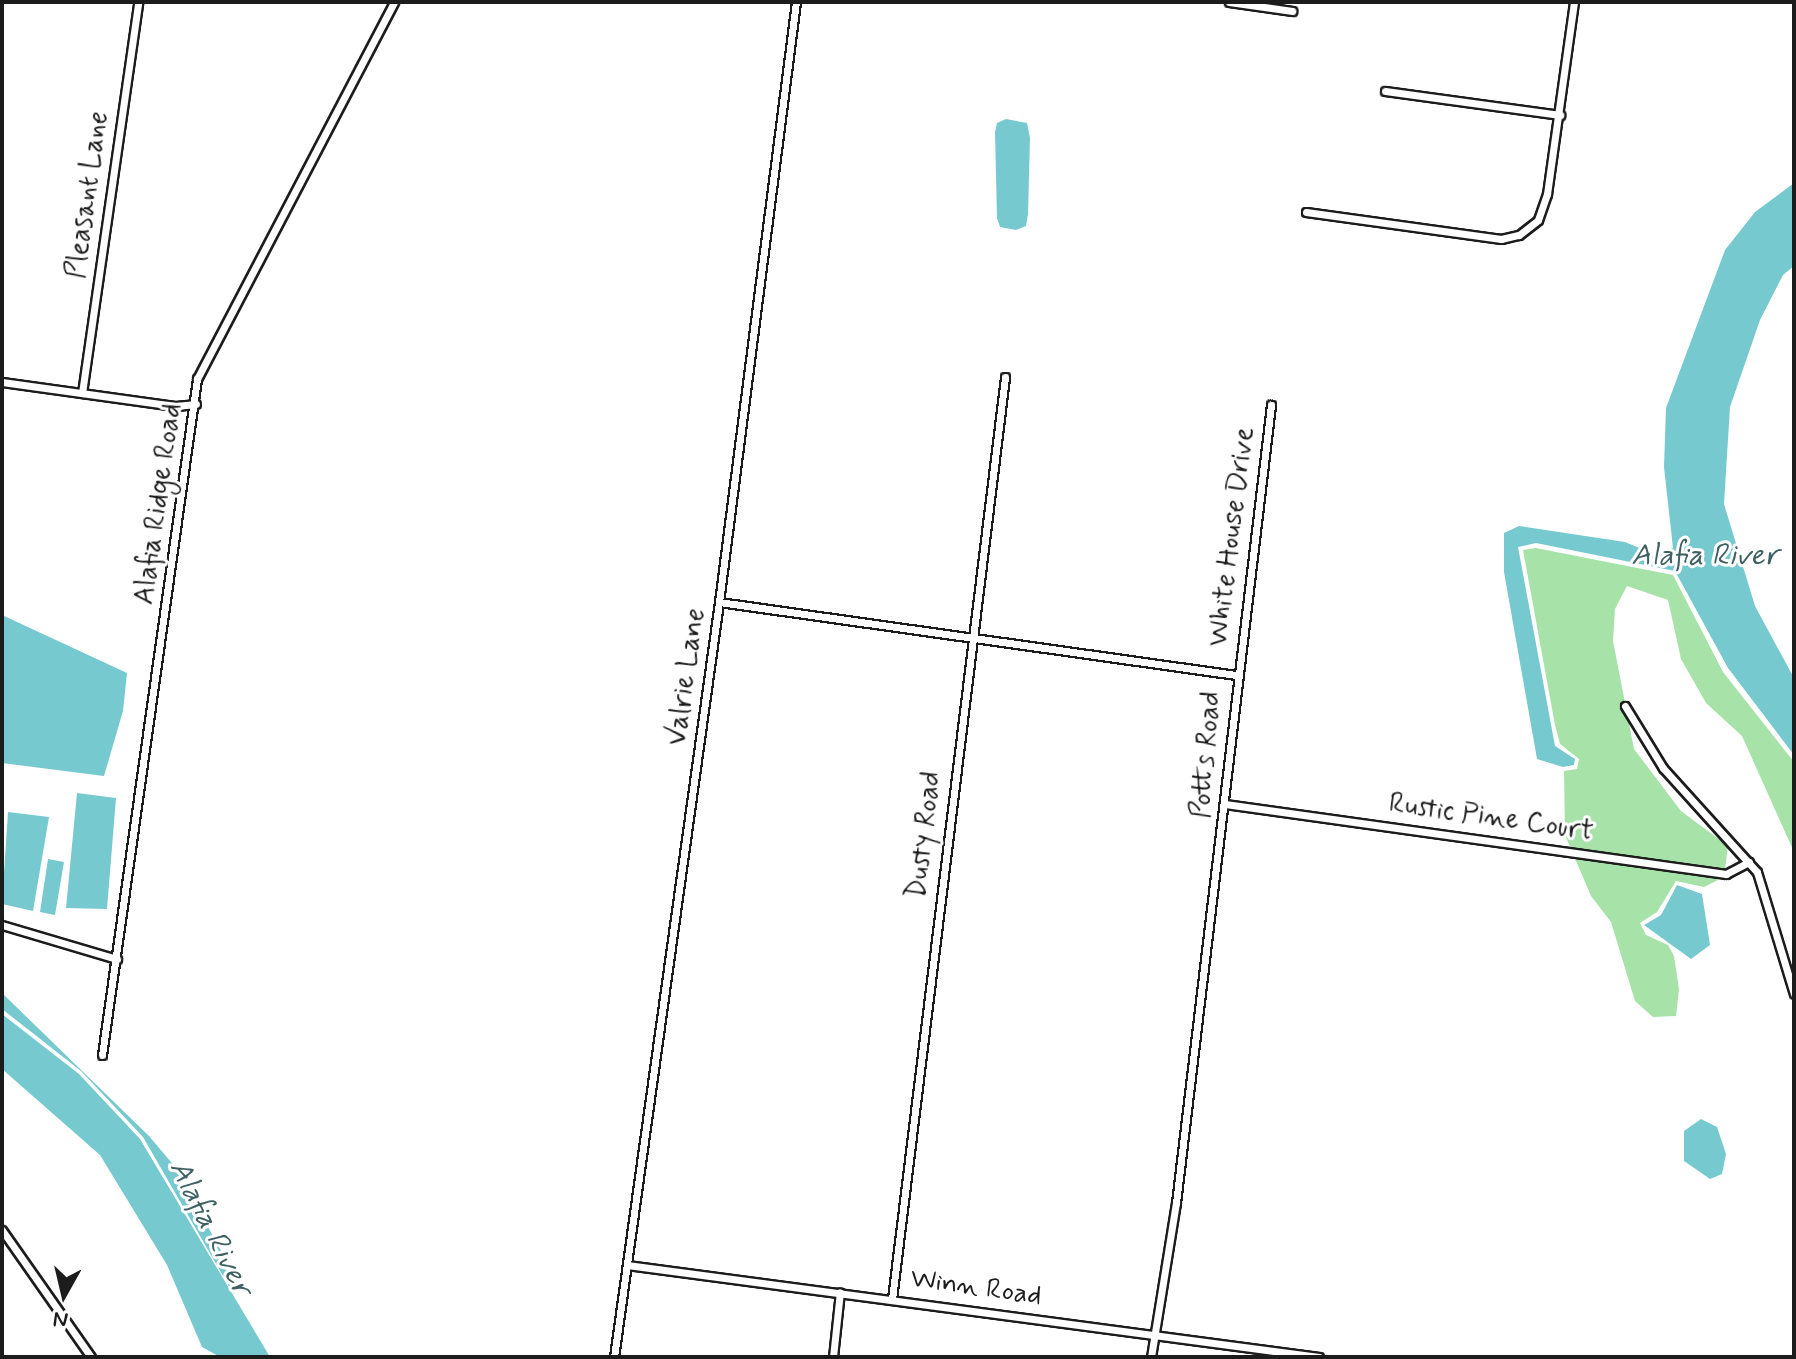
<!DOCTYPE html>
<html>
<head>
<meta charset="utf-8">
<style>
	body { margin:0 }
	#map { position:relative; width:1796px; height:1359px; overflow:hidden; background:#fff; font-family:Mynerve,sans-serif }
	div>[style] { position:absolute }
	.green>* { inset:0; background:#a7e3a9 }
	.water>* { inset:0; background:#77c9d0 }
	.roads { filter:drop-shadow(2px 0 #1c1c1c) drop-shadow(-2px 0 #1c1c1c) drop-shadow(0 2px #1c1c1c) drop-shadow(0 -2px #1c1c1c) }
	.street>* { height:7px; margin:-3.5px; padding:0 3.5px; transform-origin:3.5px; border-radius:3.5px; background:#fff }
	span { translate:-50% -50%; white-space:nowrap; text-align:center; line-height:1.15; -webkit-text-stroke:6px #fff; paint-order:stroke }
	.street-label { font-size:28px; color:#1c1c1c }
	.water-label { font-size:30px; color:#406164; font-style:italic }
	.frame { position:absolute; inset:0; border:4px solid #1c1c1c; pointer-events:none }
	.north { position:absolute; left:24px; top:1255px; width:80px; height:80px; -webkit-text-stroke:6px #fff; paint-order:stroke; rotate:188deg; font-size:22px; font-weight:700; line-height:32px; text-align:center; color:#1c1c1c }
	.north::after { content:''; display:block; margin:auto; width:28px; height:36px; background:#1c1c1c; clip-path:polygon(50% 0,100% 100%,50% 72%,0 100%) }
</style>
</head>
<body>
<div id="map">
	<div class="green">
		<i style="clip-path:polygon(1536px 548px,1673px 575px,1723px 672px,1794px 762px,1794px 852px,1742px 736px,1706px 703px,1681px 659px,1668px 600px,1627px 586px,1615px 609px,1613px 641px,1634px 749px,1681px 811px,1728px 846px,1724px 877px,1704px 887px,1676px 881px,1657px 912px,1640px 923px,1646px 935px,1668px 945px,1674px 956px,1679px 989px,1676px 1016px,1653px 1017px,1635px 1001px,1611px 922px,1591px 896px,1565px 835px,1564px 771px,1577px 769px,1579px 759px,1560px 744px,1555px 725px,1523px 550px)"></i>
	</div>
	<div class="water">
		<i style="clip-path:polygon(1006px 119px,1027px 123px,1030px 138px,1028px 214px,1026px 226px,1016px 230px,1000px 227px,997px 218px,995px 132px,997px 123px)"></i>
		<i style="clip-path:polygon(1794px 183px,1794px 266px,1783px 275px,1760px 320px,1730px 407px,1724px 504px,1755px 606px,1794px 678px,1794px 755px,1728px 668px,1675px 571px,1536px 543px,1518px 547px,1555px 746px,1575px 759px,1574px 765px,1563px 767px,1537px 759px,1504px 572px,1504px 533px,1519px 526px,1625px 542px,1654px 554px,1673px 548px,1664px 467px,1666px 408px,1725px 250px,1755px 212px)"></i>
		<i style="clip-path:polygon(2px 615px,127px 673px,123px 711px,104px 776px,2px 763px)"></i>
		<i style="clip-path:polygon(77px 793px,116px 798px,107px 909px,66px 908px)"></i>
		<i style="clip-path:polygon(8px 812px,49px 817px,33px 911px,2px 904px)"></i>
		<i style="clip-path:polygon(48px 859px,64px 862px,55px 915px,40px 912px)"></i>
		<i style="clip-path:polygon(1677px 885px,1702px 894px,1710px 945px,1691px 959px,1644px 925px,1661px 915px)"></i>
		<i style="clip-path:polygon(2px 993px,149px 1136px,176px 1168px,226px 1260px,234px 1295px,143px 1137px,81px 1071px,2px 1009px)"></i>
		<i style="clip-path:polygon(2px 1014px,79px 1074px,140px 1139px,270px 1357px,220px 1357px,202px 1347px,167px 1265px,100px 1155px,2px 1069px)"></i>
		<i style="clip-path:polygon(1701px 1119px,1717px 1127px,1726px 1154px,1722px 1174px,1710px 1179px,1684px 1161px,1684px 1131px)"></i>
	</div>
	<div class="roads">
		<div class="street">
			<i style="left:1229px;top:2px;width:64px;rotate:8.1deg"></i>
			<i style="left:1385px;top:91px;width:177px;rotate:7.8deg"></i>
			<i style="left:1306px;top:212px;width:197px;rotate:7.9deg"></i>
			<i style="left:1501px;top:239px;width:18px;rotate:-13deg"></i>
			<i style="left:1519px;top:235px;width:24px;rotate:-38deg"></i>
			<i style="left:1538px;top:220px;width:28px;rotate:-71deg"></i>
			<i style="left:1547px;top:194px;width:194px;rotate:-82deg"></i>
			<i style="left:2px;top:382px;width:176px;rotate:7.9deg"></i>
			<i style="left:176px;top:406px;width:20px;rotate:-6deg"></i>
			<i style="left:82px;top:393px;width:395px;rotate:-81.8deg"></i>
			<i style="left:719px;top:602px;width:522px;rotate:8.04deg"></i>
			<i style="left:1625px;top:706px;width:73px;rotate:58.5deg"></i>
			<i style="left:1663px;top:768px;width:140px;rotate:47.9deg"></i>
			<i style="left:1757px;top:872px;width:127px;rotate:73.1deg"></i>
			<i style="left:1225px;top:804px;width:506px;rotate:7.95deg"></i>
			<i style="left:1726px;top:874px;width:26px;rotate:-28deg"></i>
			<i style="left:2px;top:925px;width:120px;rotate:16.5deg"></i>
			<i style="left:102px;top:1055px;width:683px;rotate:-82deg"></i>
			<i style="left:197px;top:379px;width:425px;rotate:-62.4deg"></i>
			<i style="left:2px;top:1230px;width:155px;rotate:55deg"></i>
			<i style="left:627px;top:1265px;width:698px;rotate:7.57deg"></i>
			<i style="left:892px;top:1299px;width:929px;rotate:-83.01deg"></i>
			<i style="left:614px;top:1357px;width:762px;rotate:-82.08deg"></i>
			<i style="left:719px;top:602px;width:605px;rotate:-82.69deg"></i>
			<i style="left:833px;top:1357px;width:65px;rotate:-83.9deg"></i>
			<i style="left:1151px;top:1357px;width:156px;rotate:-80.8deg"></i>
			<i style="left:1176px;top:1203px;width:804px;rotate:-83.21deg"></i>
		</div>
	</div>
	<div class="street-label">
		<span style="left:88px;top:195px;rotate:-82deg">Pleasant Lane</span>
		<span style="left:159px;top:504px;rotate:-82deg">Alafia Ridge Road</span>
		<span style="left:1232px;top:537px;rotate:-83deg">White House Drive</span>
		<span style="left:687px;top:677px;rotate:-82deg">Valrie Lane</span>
		<span style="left:1207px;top:755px;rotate:-85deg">Potts Road</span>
		<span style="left:1491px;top:818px;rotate:8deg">Rustic Pine Court</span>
		<span style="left:925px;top:835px;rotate:-83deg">Dusty Road</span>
		<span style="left:976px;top:1288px;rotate:8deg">Winn Road</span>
	</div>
	<div class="water-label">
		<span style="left:1705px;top:556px">Alafia River</span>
		<span style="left:210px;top:1228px;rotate:63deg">Alafia River</span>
	</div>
	<div class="frame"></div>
	<div class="north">N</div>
</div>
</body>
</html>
